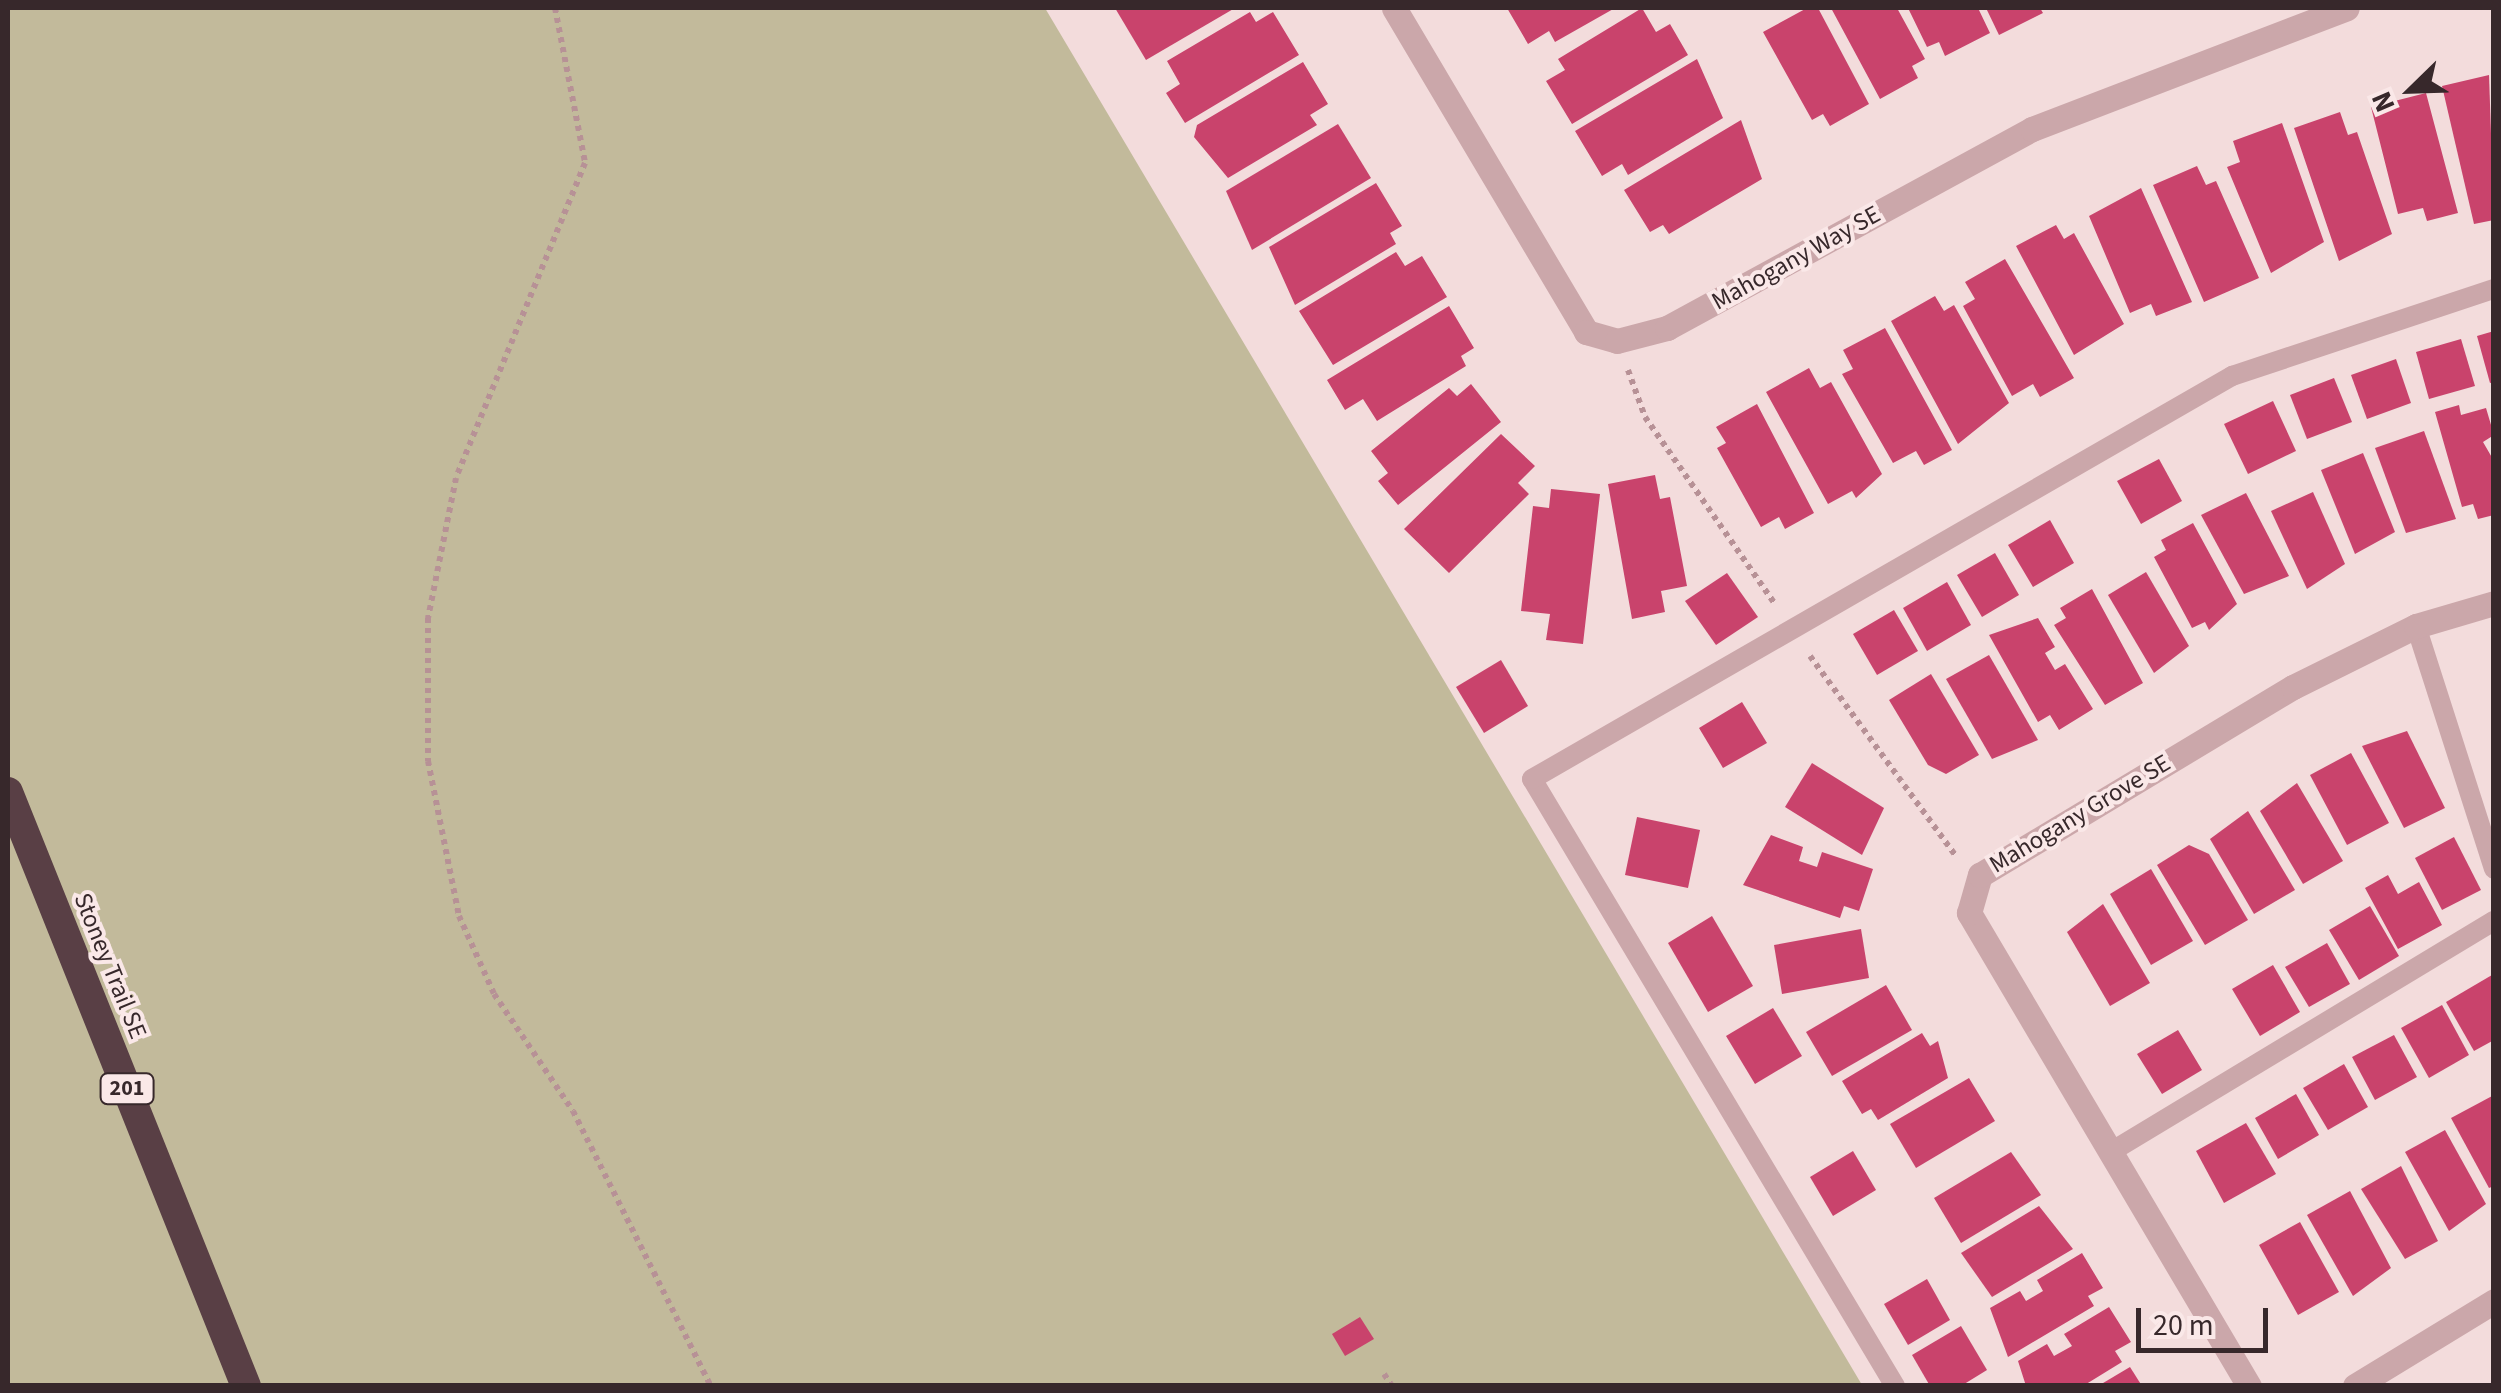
<!DOCTYPE html>
<html>
<head>
<meta charset="utf-8">
<style>
	body { margin:0 }
	#map { position:relative; width:2501px; height:1393px; overflow:hidden; background:#f3dcdc; font-family:"Source Sans 3",sans-serif }
	div>[style] { position:absolute }
	.green>* { inset:0; background:#c2ba9b }
	.building>* { inset:0; background:#c9436c }
	.path>* { height:6px; margin-top:-3px; transform-origin:0; background:repeating-linear-gradient(90deg,#b79196 0 5px,transparent 0 10px) }
	.service>* { height:20px; margin:-10px; padding:0 10px; transform-origin:10px; border-radius:10px; background:#cba7aa }
	.minor>* { height:25px; margin:-12.5px; padding:0 12.5px; transform-origin:12.5px; border-radius:12.5px; background:#cba7aa }
	.motorway>* { height:30px; margin:-15px; padding:0 15px; transform-origin:15px; border-radius:15px; background:#593f45 }
	span { translate:-50% -50%; white-space:nowrap; text-align:center; line-height:1.15; -webkit-text-stroke:8px #fae8e8; paint-order:stroke }
	.shield-label span { padding:2px 8px; background:#fae8e8; border:2px solid; border-radius:8px; -webkit-text-stroke-width:0 }
	.shield-label { font-size:22px; color:#37282b; font-weight:700 }
	.street-label { font-size:25px; color:#37282b }
	.frame { position:absolute; inset:0; border:10px solid #37282b; pointer-events:none }
	.north { position:absolute; left:2361px; top:40px; width:100px; height:100px; -webkit-text-stroke:8px #fae8e8; paint-order:stroke; rotate:247deg; font-size:28px; font-weight:700; line-height:40px; text-align:center; color:#37282b }
	.north::after { content:''; display:block; margin:auto; width:35px; height:45px; background:#37282b; clip-path:polygon(50% 0,100% 100%,50% 72%,0 100%) }
	.scale { position:absolute; left:2136px; top:1308px; width:132px; height:45px; box-sizing:border-box; border:5px solid #37282b; border-top:0; padding-left:12px; font-size:30px; line-height:35px; white-space:nowrap; color:#37282b; -webkit-text-stroke:8px #fae8e8; paint-order:stroke }
</style>
</head>
<body>
<div id="map">
	<div class="green">
		<i style="clip-path:polygon(8px 8px,1045px 8px,1862px 1385px,8px 1386px)"></i>
	</div>
	<div class="building">
		<i style="clip-path:polygon(1115px 8px,1235px 8px,1146px 60px)"></i>
		<i style="clip-path:polygon(1507px 8px,1615px 8px,1555px 42px,1549px 31px,1528px 44px)"></i>
		<i style="clip-path:polygon(1642px 8px,1656px 32px,1670px 24px,1688px 55px,1572px 124px,1546px 81px,1565px 70px,1558px 59px)"></i>
		<i style="clip-path:polygon(1807px 8px,1818px 8px,1869px 104px,1830px 126px,1823px 114px,1812px 120px,1763px 32px)"></i>
		<i style="clip-path:polygon(1831px 8px,1897px 8px,1925px 59px,1912px 66px,1918px 78px,1880px 99px)"></i>
		<i style="clip-path:polygon(1908px 8px,1978px 8px,1990px 33px,1945px 56px,1939px 42px,1927px 47px)"></i>
		<i style="clip-path:polygon(1986px 8px,2040px 8px,2043px 13px,1999px 35px)"></i>
		<i style="clip-path:polygon(1250px 12px,1256px 22px,1273px 12px,1299px 55px,1185px 123px,1166px 93px,1180px 84px,1167px 61px)"></i>
		<i style="clip-path:polygon(1697px 59px,1723px 118px,1628px 175px,1622px 164px,1602px 176px,1575px 131px)"></i>
		<i style="clip-path:polygon(1303px 62px,1328px 104px,1310px 115px,1317px 125px,1228px 178px,1194px 137px,1197px 125px)"></i>
		<i style="clip-path:polygon(2489px 75px,2494px 220px,2474px 224px,2442px 86px)"></i>
		<i style="clip-path:polygon(2426px 93px,2458px 213px,2427px 221px,2423px 208px,2398px 214px,2371px 107px)"></i>
		<i style="clip-path:polygon(2340px 112px,2348px 135px,2357px 132px,2392px 234px,2339px 261px,2294px 128px)"></i>
		<i style="clip-path:polygon(1741px 120px,1762px 179px,1669px 234px,1663px 225px,1650px 232px,1624px 190px)"></i>
		<i style="clip-path:polygon(2282px 123px,2324px 242px,2271px 273px,2227px 167px,2240px 162px,2233px 141px)"></i>
		<i style="clip-path:polygon(1338px 124px,1371px 178px,1252px 250px,1226px 191px)"></i>
		<i style="clip-path:polygon(2197px 166px,2206px 185px,2216px 181px,2259px 278px,2204px 302px,2153px 185px)"></i>
		<i style="clip-path:polygon(1376px 183px,1402px 226px,1390px 233px,1396px 244px,1295px 305px,1269px 247px)"></i>
		<i style="clip-path:polygon(2141px 188px,2192px 302px,2156px 316px,2151px 304px,2130px 313px,2089px 216px)"></i>
		<i style="clip-path:polygon(2056px 225px,2064px 239px,2074px 233px,2124px 324px,2074px 355px,2016px 246px)"></i>
		<i style="clip-path:polygon(1396px 252px,1405px 266px,1422px 256px,1447px 297px,1333px 365px,1299px 311px)"></i>
		<i style="clip-path:polygon(2005px 259px,2074px 378px,2040px 397px,2033px 384px,2012px 396px,1963px 306px,1975px 299px,1965px 282px)"></i>
		<i style="clip-path:polygon(1935px 296px,1944px 311px,1954px 305px,2009px 403px,1958px 444px,1891px 321px)"></i>
		<i style="clip-path:polygon(1449px 306px,1474px 348px,1461px 356px,1466px 366px,1377px 421px,1363px 399px,1345px 410px,1327px 380px)"></i>
		<i style="clip-path:polygon(1885px 328px,1952px 450px,1924px 465px,1916px 451px,1893px 463px,1842px 374px,1853px 369px,1843px 350px)"></i>
		<i style="clip-path:polygon(2494px 331px,2494px 382px,2490px 383px,2477px 336px)"></i>
		<i style="clip-path:polygon(2461px 339px,2475px 386px,2429px 399px,2416px 352px)"></i>
		<i style="clip-path:polygon(2396px 359px,2411px 403px,2367px 419px,2351px 375px)"></i>
		<i style="clip-path:polygon(1809px 368px,1820px 388px,1831px 382px,1882px 474px,1856px 498px,1852px 491px,1828px 504px,1766px 392px)"></i>
		<i style="clip-path:polygon(2334px 378px,2352px 422px,2307px 439px,2290px 395px)"></i>
		<i style="clip-path:polygon(1471px 384px,1501px 422px,1398px 505px,1378px 481px,1388px 473px,1371px 451px,1449px 388px,1457px 396px)"></i>
		<i style="clip-path:polygon(2273px 401px,2296px 451px,2248px 474px,2224px 424px)"></i>
		<i style="clip-path:polygon(1757px 404px,1814px 513px,1785px 529px,1779px 517px,1761px 527px,1717px 448px,1726px 443px,1716px 427px)"></i>
		<i style="clip-path:polygon(2459px 405px,2461px 415px,2486px 408px,2494px 435px,2483px 442px,2494px 461px,2494px 515px,2478px 519px,2473px 504px,2462px 507px,2435px 412px)"></i>
		<i style="clip-path:polygon(2424px 431px,2456px 519px,2406px 533px,2375px 448px)"></i>
		<i style="clip-path:polygon(1501px 434px,1535px 466px,1518px 483px,1529px 494px,1449px 573px,1404px 529px)"></i>
		<i style="clip-path:polygon(2363px 453px,2395px 532px,2355px 554px,2321px 470px)"></i>
		<i style="clip-path:polygon(2159px 459px,2182px 501px,2141px 524px,2117px 481px)"></i>
		<i style="clip-path:polygon(1655px 475px,1660px 499px,1670px 497px,1687px 586px,1661px 591px,1665px 612px,1632px 619px,1608px 484px)"></i>
		<i style="clip-path:polygon(1551px 489px,1600px 494px,1583px 644px,1546px 640px,1550px 614px,1521px 611px,1533px 506px,1549px 508px)"></i>
		<i style="clip-path:polygon(2313px 492px,2345px 564px,2307px 589px,2271px 511px)"></i>
		<i style="clip-path:polygon(2246px 493px,2289px 576px,2244px 594px,2201px 515px)"></i>
		<i style="clip-path:polygon(2050px 520px,2074px 563px,2033px 587px,2008px 545px)"></i>
		<i style="clip-path:polygon(2193px 523px,2237px 604px,2209px 630px,2205px 622px,2192px 628px,2154px 557px,2166px 550px,2161px 540px)"></i>
		<i style="clip-path:polygon(1995px 553px,2019px 595px,1982px 617px,1957px 575px)"></i>
		<i style="clip-path:polygon(2146px 572px,2189px 646px,2154px 673px,2108px 595px)"></i>
		<i style="clip-path:polygon(1727px 573px,1758px 617px,1716px 645px,1685px 601px)"></i>
		<i style="clip-path:polygon(1947px 582px,1971px 625px,1927px 651px,1903px 608px)"></i>
		<i style="clip-path:polygon(2092px 589px,2143px 683px,2105px 705px,2054px 625px,2066px 618px,2060px 608px)"></i>
		<i style="clip-path:polygon(1894px 610px,1918px 651px,1877px 675px,1853px 634px)"></i>
		<i style="clip-path:polygon(2038px 618px,2055px 647px,2045px 653px,2055px 670px,2065px 664px,2093px 709px,2059px 730px,2050px 715px,2038px 722px,1989px 635px)"></i>
		<i style="clip-path:polygon(1989px 655px,2038px 740px,1992px 759px,1946px 679px)"></i>
		<i style="clip-path:polygon(1501px 660px,1528px 706px,1484px 733px,1456px 687px)"></i>
		<i style="clip-path:polygon(1931px 674px,1979px 755px,1946px 774px,1928px 765px,1889px 700px)"></i>
		<i style="clip-path:polygon(1742px 702px,1767px 743px,1723px 768px,1699px 728px)"></i>
		<i style="clip-path:polygon(2407px 731px,2445px 808px,2404px 828px,2362px 746px)"></i>
		<i style="clip-path:polygon(2351px 753px,2389px 823px,2347px 845px,2310px 775px)"></i>
		<i style="clip-path:polygon(1812px 763px,1884px 808px,1862px 855px,1785px 807px)"></i>
		<i style="clip-path:polygon(2297px 783px,2343px 861px,2303px 884px,2260px 811px)"></i>
		<i style="clip-path:polygon(2248px 811px,2295px 890px,2254px 914px,2210px 839px)"></i>
		<i style="clip-path:polygon(1637px 817px,1700px 830px,1688px 888px,1625px 875px)"></i>
		<i style="clip-path:polygon(1771px 835px,1803px 847px,1799px 861px,1817px 867px,1822px 852px,1873px 869px,1859px 911px,1844px 906px,1840px 918px,1743px 885px)"></i>
		<i style="clip-path:polygon(2454px 837px,2481px 890px,2442px 910px,2415px 858px)"></i>
		<i style="clip-path:polygon(2189px 845px,2209px 854px,2248px 920px,2205px 945px,2157px 865px)"></i>
		<i style="clip-path:polygon(2151px 869px,2193px 941px,2151px 965px,2110px 894px)"></i>
		<i style="clip-path:polygon(2388px 875px,2398px 894px,2419px 882px,2442px 925px,2398px 949px,2365px 888px)"></i>
		<i style="clip-path:polygon(2103px 904px,2150px 983px,2110px 1006px,2067px 932px)"></i>
		<i style="clip-path:polygon(2370px 906px,2399px 956px,2359px 980px,2329px 930px)"></i>
		<i style="clip-path:polygon(1712px 916px,1753px 986px,1708px 1012px,1668px 943px)"></i>
		<i style="clip-path:polygon(1861px 929px,1869px 978px,1782px 994px,1774px 945px)"></i>
		<i style="clip-path:polygon(2327px 943px,2350px 984px,2309px 1007px,2285px 967px)"></i>
		<i style="clip-path:polygon(2273px 965px,2300px 1012px,2260px 1036px,2232px 989px)"></i>
		<i style="clip-path:polygon(2492px 975px,2494px 1040px,2474px 1051px,2446px 1002px)"></i>
		<i style="clip-path:polygon(1886px 985px,1912px 1030px,1832px 1076px,1806px 1032px)"></i>
		<i style="clip-path:polygon(2442px 1005px,2469px 1055px,2429px 1078px,2401px 1028px)"></i>
		<i style="clip-path:polygon(1773px 1008px,1802px 1056px,1755px 1084px,1726px 1036px)"></i>
		<i style="clip-path:polygon(2178px 1030px,2202px 1070px,2162px 1094px,2137px 1054px)"></i>
		<i style="clip-path:polygon(1922px 1033px,1930px 1046px,1938px 1041px,1948px 1078px,1878px 1120px,1871px 1109px,1862px 1114px,1842px 1081px)"></i>
		<i style="clip-path:polygon(2394px 1035px,2417px 1077px,2375px 1100px,2352px 1057px)"></i>
		<i style="clip-path:polygon(2344px 1064px,2368px 1107px,2328px 1130px,2303px 1088px)"></i>
		<i style="clip-path:polygon(1969px 1078px,1995px 1121px,1916px 1168px,1890px 1124px)"></i>
		<i style="clip-path:polygon(2296px 1094px,2319px 1135px,2278px 1159px,2255px 1118px)"></i>
		<i style="clip-path:polygon(2494px 1095px,2494px 1186px,2489px 1188px,2451px 1118px)"></i>
		<i style="clip-path:polygon(2246px 1123px,2276px 1174px,2224px 1203px,2196px 1151px)"></i>
		<i style="clip-path:polygon(2445px 1130px,2486px 1204px,2449px 1231px,2405px 1152px)"></i>
		<i style="clip-path:polygon(1853px 1151px,1876px 1190px,1833px 1216px,1810px 1177px)"></i>
		<i style="clip-path:polygon(2011px 1152px,2041px 1195px,1961px 1243px,1934px 1198px)"></i>
		<i style="clip-path:polygon(2401px 1166px,2438px 1241px,2405px 1259px,2361px 1189px)"></i>
		<i style="clip-path:polygon(2350px 1191px,2391px 1268px,2353px 1296px,2307px 1215px)"></i>
		<i style="clip-path:polygon(2039px 1206px,2073px 1249px,1992px 1297px,1961px 1253px)"></i>
		<i style="clip-path:polygon(2300px 1222px,2339px 1292px,2298px 1315px,2259px 1245px)"></i>
		<i style="clip-path:polygon(2082px 1253px,2103px 1288px,2088px 1296px,2094px 1306px,2008px 1357px,1990px 1308px,2020px 1291px,2026px 1301px,2043px 1291px,2037px 1280px)"></i>
		<i style="clip-path:polygon(1927px 1279px,1950px 1320px,1908px 1345px,1884px 1304px)"></i>
		<i style="clip-path:polygon(2109px 1307px,2131px 1342px,2115px 1351px,2122px 1362px,2083px 1386px,2026px 1386px,2018px 1361px,2047px 1344px,2054px 1356px,2072px 1346px,2064px 1334px)"></i>
		<i style="clip-path:polygon(1360px 1317px,1374px 1339px,1345px 1356px,1332px 1334px)"></i>
		<i style="clip-path:polygon(1961px 1326px,1987px 1370px,1961px 1386px,1930px 1386px,1912px 1355px)"></i>
		<i style="clip-path:polygon(2130px 1367px,2142px 1386px,2098px 1386px)"></i>
	</div>
	<div class="path">
		<i style="left:555px;top:8px;width:158px;rotate:79deg"></i>
		<i style="left:585px;top:163px;width:340px;rotate:112.3deg"></i>
		<i style="left:456px;top:478px;width:143px;rotate:101.3deg"></i>
		<i style="left:428px;top:618px;width:143px;rotate:90deg"></i>
		<i style="left:428px;top:761px;width:158px;rotate:78.7deg"></i>
		<i style="left:459px;top:916px;width:85px;rotate:65.8deg"></i>
		<i style="left:494px;top:994px;width:141px;rotate:56deg"></i>
		<i style="left:573px;top:1111px;width:308px;rotate:63.4deg"></i>
		<i style="left:1628px;top:370px;width:50px;rotate:70.1deg"></i>
		<i style="left:1645px;top:417px;width:228px;rotate:55.2deg"></i>
		<i style="left:1810px;top:656px;width:246px;rotate:53.9deg"></i>
		<i style="left:1384px;top:1374px;width:14px;rotate:56deg"></i>
	</div>
	<div class="service">
		<i style="left:2416px;top:626px;width:255px;rotate:72.2deg"></i>
		<i style="left:2114px;top:1150px;width:444px;rotate:-31.1deg"></i>
		<i style="left:1895px;top:1386px;width:707px;rotate:-120.88deg"></i>
		<i style="left:1532px;top:779px;width:808px;rotate:-29.93deg"></i>
		<i style="left:2232px;top:376px;width:276px;rotate:-18.4deg"></i>
	</div>
	<div class="minor">
		<i style="left:1394px;top:8px;width:377px;rotate:59.3deg"></i>
		<i style="left:1586px;top:332px;width:32px;rotate:16deg"></i>
		<i style="left:1617px;top:341px;width:52px;rotate:-14.6deg"></i>
		<i style="left:1667px;top:328px;width:416px;rotate:-28.6deg"></i>
		<i style="left:2032px;top:129px;width:337px;rotate:-21deg"></i>
		<i style="left:2249px;top:1386px;width:550px;rotate:-120.62deg"></i>
		<i style="left:1969px;top:913px;width:40px;rotate:-74deg"></i>
		<i style="left:1980px;top:875px;width:365px;rotate:-31deg"></i>
		<i style="left:2293px;top:687px;width:137px;rotate:-26.4deg"></i>
		<i style="left:2416px;top:626px;width:81px;rotate:-16.4deg"></i>
		<i style="left:2355px;top:1386px;width:163px;rotate:-31.4deg"></i>
	</div>
	<div class="motorway">
		<i style="left:8px;top:792px;width:640px;rotate:68.17deg"></i>
	</div>
	<div class="shield-label">
		<span style="left:127px;top:1089px">201</span>
	</div>
	<div class="street-label">
		<span style="left:1796px;top:258px;rotate:-29deg">Mahogany Way SE</span>
		<span style="left:2080px;top:814px;rotate:-31deg">Mahogany Grove SE</span>
		<span style="left:110px;top:966px;rotate:68deg">Stoney Trail SE</span>
	</div>
	<div class="frame"></div>
	<div class="north">N</div>
	<div class="scale">20 m</div>
</div>
</body>
</html>
